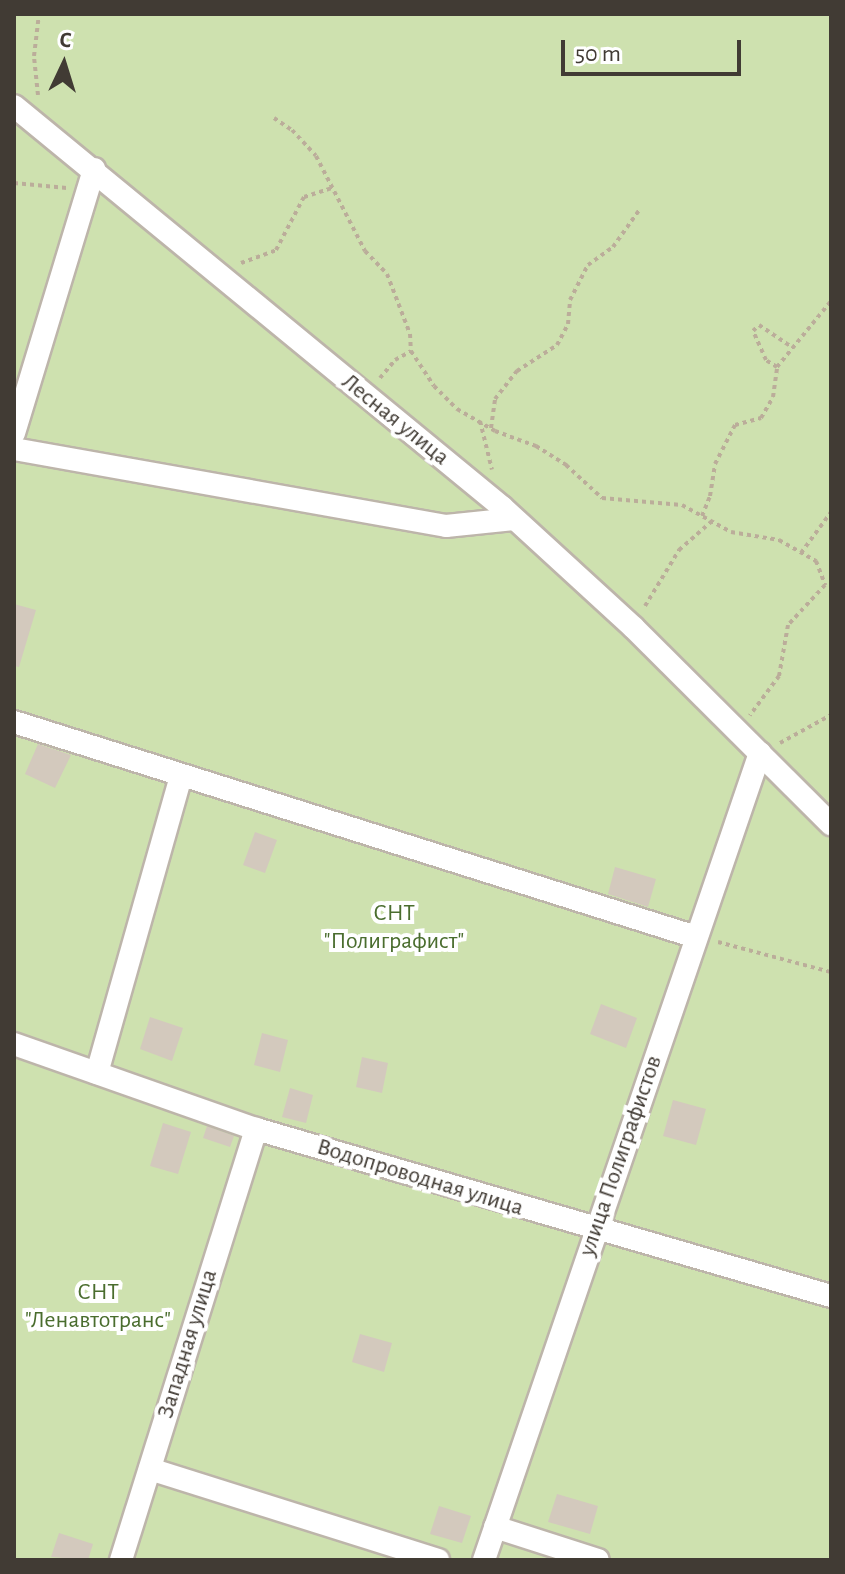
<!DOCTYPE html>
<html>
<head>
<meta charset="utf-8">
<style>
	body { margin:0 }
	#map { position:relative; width:845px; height:1574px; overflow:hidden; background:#f0ebe4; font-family:"Alegreya Sans",sans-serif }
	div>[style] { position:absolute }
	.green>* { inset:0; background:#cee1af }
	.building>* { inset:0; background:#d3c9bd }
	.path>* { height:4px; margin-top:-2px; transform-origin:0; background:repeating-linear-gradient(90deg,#bbad9a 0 4px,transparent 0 8px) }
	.roads { filter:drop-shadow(2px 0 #bdb5aa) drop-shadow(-2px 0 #bdb5aa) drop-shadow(0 2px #bdb5aa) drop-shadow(0 -2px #bdb5aa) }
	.minor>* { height:22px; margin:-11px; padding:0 11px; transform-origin:11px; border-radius:11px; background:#fff }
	span { translate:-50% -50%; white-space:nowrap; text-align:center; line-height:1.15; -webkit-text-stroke:8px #fff; paint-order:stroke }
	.street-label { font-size:24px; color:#413b34 }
	.park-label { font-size:24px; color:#4a6d2e }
	.frame { position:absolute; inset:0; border:16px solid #413b34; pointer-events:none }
	.north { position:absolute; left:24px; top:24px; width:80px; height:80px; -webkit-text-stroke:6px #fff; paint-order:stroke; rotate:4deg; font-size:22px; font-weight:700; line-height:32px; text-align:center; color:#413b34 }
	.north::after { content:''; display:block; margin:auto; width:28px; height:36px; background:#413b34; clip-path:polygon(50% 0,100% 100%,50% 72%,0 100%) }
	.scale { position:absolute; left:561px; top:40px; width:180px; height:36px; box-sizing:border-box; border:4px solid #413b34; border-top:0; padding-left:10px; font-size:24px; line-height:28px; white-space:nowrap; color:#413b34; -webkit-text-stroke:6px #fff; paint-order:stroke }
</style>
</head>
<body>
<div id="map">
	<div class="green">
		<i style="clip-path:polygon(14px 14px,831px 14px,831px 1560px,14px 1560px)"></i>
	</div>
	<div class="building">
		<i style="clip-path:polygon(14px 604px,36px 610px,19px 667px,14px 666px)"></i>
		<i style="clip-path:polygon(38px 744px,71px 755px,55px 788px,25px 774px)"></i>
		<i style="clip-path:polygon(255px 832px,277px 840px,265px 873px,243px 865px)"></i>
		<i style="clip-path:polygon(615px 867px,656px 879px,648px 907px,608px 894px)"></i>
		<i style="clip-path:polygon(601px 1004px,637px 1018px,626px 1048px,590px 1034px)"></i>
		<i style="clip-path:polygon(150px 1017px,183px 1028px,172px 1061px,140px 1049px)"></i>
		<i style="clip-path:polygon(262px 1033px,288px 1040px,280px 1072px,254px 1065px)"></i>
		<i style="clip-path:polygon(362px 1057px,388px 1063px,382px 1093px,356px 1087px)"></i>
		<i style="clip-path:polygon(290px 1088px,313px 1095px,306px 1123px,282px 1117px)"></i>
		<i style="clip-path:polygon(673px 1100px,706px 1109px,696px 1145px,663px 1136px)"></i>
		<i style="clip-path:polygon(163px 1123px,191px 1132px,178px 1174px,150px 1166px)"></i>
		<i style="clip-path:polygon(207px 1126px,234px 1136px,230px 1147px,203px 1138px)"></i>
		<i style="clip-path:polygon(360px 1334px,392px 1343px,384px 1372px,352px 1362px)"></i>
		<i style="clip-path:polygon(557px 1494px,598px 1506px,590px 1534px,548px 1522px)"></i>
		<i style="clip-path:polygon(439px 1506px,471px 1516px,462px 1543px,430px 1534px)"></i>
		<i style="clip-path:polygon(59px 1533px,93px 1544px,88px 1560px,51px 1557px)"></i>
	</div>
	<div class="path">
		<i style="left:38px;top:95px;width:39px;rotate:-96deg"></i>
		<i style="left:34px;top:56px;width:42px;rotate:-83.2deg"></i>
		<i style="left:274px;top:118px;width:22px;rotate:34deg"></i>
		<i style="left:292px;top:130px;width:35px;rotate:47deg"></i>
		<i style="left:316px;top:156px;width:107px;rotate:62.7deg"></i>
		<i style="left:365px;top:251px;width:32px;rotate:46deg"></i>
		<i style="left:387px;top:274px;width:64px;rotate:69deg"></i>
		<i style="left:410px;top:334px;width:17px;rotate:87deg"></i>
		<i style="left:411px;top:351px;width:42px;rotate:56.7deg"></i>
		<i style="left:434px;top:386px;width:33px;rotate:45deg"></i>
		<i style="left:457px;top:409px;width:44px;rotate:30.1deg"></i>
		<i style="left:495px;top:431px;width:44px;rotate:20.1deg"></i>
		<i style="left:536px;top:446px;width:36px;rotate:32deg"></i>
		<i style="left:566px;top:465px;width:49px;rotate:42.5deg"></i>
		<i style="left:602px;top:498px;width:80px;rotate:5deg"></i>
		<i style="left:682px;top:505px;width:56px;rotate:28.9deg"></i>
		<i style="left:731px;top:532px;width:49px;rotate:9.5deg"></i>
		<i style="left:779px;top:540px;width:43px;rotate:29.6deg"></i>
		<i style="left:816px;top:561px;width:26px;rotate:69deg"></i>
		<i style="left:825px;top:585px;width:54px;rotate:132.8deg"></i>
		<i style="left:788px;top:625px;width:52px;rotate:100deg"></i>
		<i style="left:779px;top:676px;width:49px;rotate:126.6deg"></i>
		<i style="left:14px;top:183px;width:53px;rotate:5.4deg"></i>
		<i style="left:241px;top:263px;width:37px;rotate:-20deg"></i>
		<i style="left:276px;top:250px;width:60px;rotate:-62.2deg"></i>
		<i style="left:304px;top:197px;width:29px;rotate:-18deg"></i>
		<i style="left:777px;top:367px;width:13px;rotate:-148deg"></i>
		<i style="left:766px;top:360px;width:32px;rotate:-114deg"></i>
		<i style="left:753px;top:331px;width:8px;rotate:-45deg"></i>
		<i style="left:759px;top:325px;width:37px;rotate:34deg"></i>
		<i style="left:380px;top:378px;width:23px;rotate:-50deg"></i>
		<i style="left:395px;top:360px;width:18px;rotate:-29deg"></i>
		<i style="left:480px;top:421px;width:50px;rotate:76.2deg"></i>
		<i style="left:491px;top:428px;width:29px;rotate:-82deg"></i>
		<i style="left:495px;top:399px;width:36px;rotate:-52deg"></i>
		<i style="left:517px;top:371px;width:48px;rotate:-33deg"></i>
		<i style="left:557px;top:345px;width:24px;rotate:-62deg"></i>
		<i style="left:568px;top:324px;width:24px;rotate:-85deg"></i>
		<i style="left:570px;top:300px;width:39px;rotate:-63deg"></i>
		<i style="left:588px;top:265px;width:31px;rotate:-36deg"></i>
		<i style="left:613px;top:247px;width:47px;rotate:-54.6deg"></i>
		<i style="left:702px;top:516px;width:22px;rotate:-68deg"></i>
		<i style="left:710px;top:496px;width:32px;rotate:-81deg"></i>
		<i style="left:715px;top:464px;width:44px;rotate:-62.9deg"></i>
		<i style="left:735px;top:425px;width:27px;rotate:-15deg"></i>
		<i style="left:761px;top:418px;width:24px;rotate:-60deg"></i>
		<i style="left:773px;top:397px;width:30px;rotate:-82deg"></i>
		<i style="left:777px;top:367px;width:85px;rotate:-50.7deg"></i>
		<i style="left:801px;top:553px;width:51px;rotate:-53.8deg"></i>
		<i style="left:645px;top:606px;width:66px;rotate:-58.7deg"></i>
		<i style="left:679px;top:550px;width:44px;rotate:-41.3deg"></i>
		<i style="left:780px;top:743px;width:58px;rotate:-28.8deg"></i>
		<i style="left:718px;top:942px;width:117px;rotate:14.9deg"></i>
	</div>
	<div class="roads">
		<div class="minor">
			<i style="left:14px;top:106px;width:632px;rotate:39.41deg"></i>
			<i style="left:502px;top:507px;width:179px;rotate:42.5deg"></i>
			<i style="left:634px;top:628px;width:278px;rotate:44.9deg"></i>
			<i style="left:14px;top:433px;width:276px;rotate:-73.1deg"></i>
			<i style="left:14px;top:449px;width:439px;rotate:10.1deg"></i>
			<i style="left:446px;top:526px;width:68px;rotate:-5.9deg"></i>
			<i style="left:14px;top:722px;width:715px;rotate:17.5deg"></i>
			<i style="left:14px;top:1044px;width:256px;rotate:19.4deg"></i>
			<i style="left:256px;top:1129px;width:599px;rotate:16.2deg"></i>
			<i style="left:97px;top:1073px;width:308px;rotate:-74.2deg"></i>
			<i style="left:150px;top:1469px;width:302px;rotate:17.5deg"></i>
			<i style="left:495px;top:1527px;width:108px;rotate:17.8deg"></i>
			<i style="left:121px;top:1560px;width:452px;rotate:-72.6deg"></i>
			<i style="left:484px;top:1560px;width:853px;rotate:-71.12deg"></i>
		</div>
	</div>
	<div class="street-label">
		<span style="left:395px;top:420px;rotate:39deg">Лесная улица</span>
		<span style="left:621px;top:1156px;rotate:-71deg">улица Полиграфистов</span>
		<span style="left:420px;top:1178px;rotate:17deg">Водопроводная улица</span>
		<span style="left:188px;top:1344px;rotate:-73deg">Западная улица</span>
	</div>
	<div class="park-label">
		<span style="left:394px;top:928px">СНТ<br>"Полиграфист"</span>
		<span style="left:98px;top:1307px">СНТ<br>"Ленавтотранс"</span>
	</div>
	<div class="frame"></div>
	<div class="north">С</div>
	<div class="scale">50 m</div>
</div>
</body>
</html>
